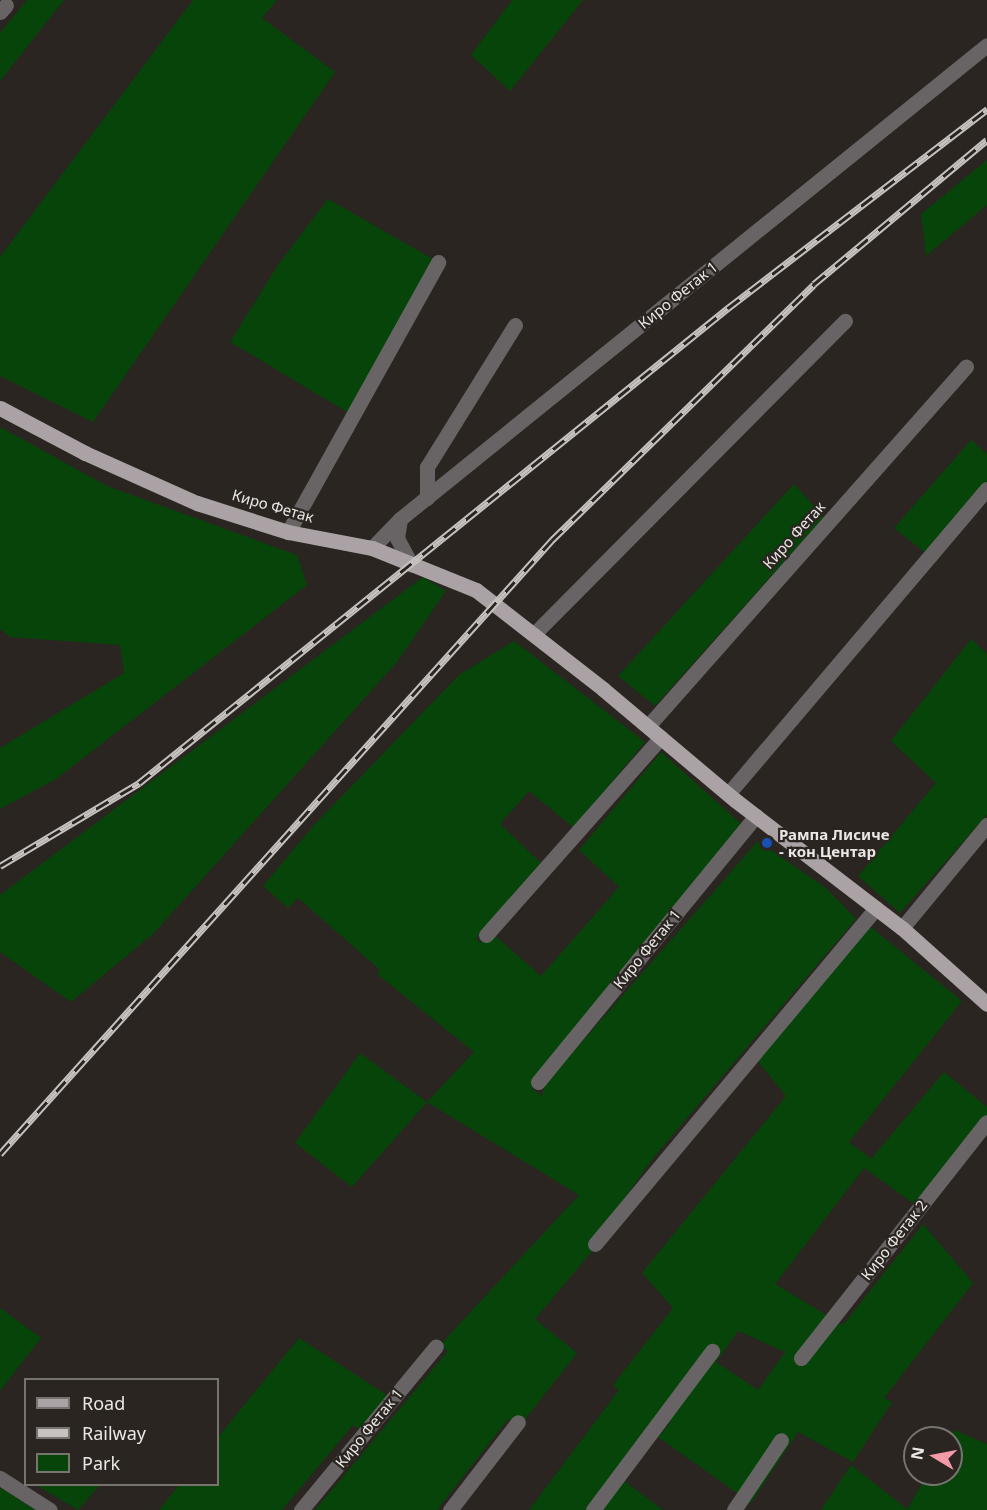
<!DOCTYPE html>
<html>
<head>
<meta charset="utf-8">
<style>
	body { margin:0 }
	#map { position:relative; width:987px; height:1510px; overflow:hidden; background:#2a2521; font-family:"Noto Sans",sans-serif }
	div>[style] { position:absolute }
	.green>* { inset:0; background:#064409 }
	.minor>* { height:15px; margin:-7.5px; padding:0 7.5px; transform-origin:7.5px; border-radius:7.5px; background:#686465 }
	.major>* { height:15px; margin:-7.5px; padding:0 7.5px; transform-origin:7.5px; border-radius:7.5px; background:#aaa2a5 }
	.rail>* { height:7px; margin-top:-3.5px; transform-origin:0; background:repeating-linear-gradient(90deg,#2a2521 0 14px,#c6c2bf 0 28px); box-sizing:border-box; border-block:2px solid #c6c2bf }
	.dots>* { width:16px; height:16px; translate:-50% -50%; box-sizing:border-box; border:3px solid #2a2521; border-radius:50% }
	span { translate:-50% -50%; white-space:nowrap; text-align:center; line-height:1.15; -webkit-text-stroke:4.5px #2a2521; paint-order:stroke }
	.street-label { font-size:15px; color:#eae7e4 }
	.poi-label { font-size:15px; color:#eae7e4; font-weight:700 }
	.left { translate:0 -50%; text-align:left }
	.legend { position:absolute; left:24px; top:1378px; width:195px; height:108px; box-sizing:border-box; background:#2a2521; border:2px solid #77736f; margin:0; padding:8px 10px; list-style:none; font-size:18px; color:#eae7e4 }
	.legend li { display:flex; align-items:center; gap:12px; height:30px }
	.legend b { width:30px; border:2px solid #77736f }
	.north { position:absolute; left:903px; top:1426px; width:60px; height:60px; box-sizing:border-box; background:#2a2521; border:2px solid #77736f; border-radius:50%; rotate:280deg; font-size:16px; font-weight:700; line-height:24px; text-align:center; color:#eae7e4 }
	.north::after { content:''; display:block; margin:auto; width:21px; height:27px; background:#f39aa9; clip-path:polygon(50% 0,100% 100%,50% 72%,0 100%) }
</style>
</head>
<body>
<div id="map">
	<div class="green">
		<i style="clip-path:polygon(27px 0,64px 0,0 81px,0 33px)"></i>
		<i style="clip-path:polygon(193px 0,277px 0,262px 18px,335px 72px,93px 422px,0 376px,0 257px)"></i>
		<i style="clip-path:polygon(512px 0,583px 0,510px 91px,471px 55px)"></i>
		<i style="clip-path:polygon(987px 160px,987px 205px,926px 256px,921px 214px)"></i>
		<i style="clip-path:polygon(328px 199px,438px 262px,352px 415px,230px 342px,278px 265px)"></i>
		<i style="clip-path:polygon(0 427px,107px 486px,297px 555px,307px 585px,56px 779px,0 809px,0 748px,124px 673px,120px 645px,10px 637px,0 629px)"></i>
		<i style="clip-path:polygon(971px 440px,987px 454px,987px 486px,928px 555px,894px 528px)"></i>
		<i style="clip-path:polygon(794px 484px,824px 517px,655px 706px,618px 676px)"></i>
		<i style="clip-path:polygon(423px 577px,446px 591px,397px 662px,153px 934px,71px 1002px,0 952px,0 895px)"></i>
		<i style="clip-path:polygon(971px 639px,987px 654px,987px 815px,900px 913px,858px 876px,936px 783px,891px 741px)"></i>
		<i style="clip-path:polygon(514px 641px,645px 742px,574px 828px,529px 791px,500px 824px,541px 863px,476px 938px,480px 943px,492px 933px,541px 976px,619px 887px,579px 850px,661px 752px,748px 830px,536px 1075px,532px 1089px,542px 1096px,545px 1084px,758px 841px,827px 889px,856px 919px,653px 1158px,591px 1245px,594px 1249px,535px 1319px,577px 1353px,519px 1427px,508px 1419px,437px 1510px,315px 1510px,448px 1351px,440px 1345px,579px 1195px,427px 1102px,352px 1187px,295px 1143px,360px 1053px,427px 1102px,474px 1052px,377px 974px,380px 970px,298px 898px,288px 908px,263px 886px,314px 825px,459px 675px)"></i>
		<i style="clip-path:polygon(evenodd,868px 925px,962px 1001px,849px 1142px,871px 1159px,944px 1072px,987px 1107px,987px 1119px,917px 1206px,864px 1168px,775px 1284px,843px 1325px,923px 1224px,973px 1283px,884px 1398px,892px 1402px,853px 1462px,798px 1432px,751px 1503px,658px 1437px,670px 1423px,658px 1415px,588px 1510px,529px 1510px,619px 1390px,613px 1385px,673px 1308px,642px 1273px,786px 1096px,756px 1059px,868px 925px,738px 1331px,785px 1352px,758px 1390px,716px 1362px,738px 1331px)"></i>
		<i style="clip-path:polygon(0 1308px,41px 1338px,0 1391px)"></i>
		<i style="clip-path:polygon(299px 1338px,390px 1397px,363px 1432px,353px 1425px,282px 1510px,159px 1510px,179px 1485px,218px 1484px,218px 1437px)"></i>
		<i style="clip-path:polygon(954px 1430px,987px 1444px,987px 1510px,821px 1510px,851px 1465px,907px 1509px,928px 1474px,951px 1474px,949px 1438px)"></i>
		<i style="clip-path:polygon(624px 1481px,663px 1510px,603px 1510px)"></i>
		<i style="clip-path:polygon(36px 1485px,100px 1485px,78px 1510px)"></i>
		<i style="clip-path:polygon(0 1488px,6px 1491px,35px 1510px,0 1510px)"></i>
	</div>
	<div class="minor">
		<i style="left:0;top:12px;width:9px;rotate:-49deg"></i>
		<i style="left:427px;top:498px;width:31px;rotate:-90deg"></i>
		<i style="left:427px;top:467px;width:167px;rotate:-58.2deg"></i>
		<i style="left:400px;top:519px;width:19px;rotate:99deg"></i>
		<i style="left:397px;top:538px;width:30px;rotate:62deg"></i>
		<i style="left:288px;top:532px;width:309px;rotate:-60.9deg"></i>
		<i style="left:372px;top:548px;width:40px;rotate:-46deg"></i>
		<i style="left:400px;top:519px;width:754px;rotate:-38.92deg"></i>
		<i style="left:535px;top:633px;width:440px;rotate:-45.2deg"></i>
		<i style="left:648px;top:726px;width:480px;rotate:-48.5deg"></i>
		<i style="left:728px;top:794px;width:400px;rotate:-49.7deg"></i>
		<i style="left:902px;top:928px;width:134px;rotate:-50.5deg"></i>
		<i style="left:486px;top:935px;width:264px;rotate:-48.5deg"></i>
		<i style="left:538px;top:1082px;width:344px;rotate:-50.7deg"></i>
		<i style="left:595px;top:1244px;width:438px;rotate:-50.1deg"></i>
		<i style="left:801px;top:1358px;width:300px;rotate:-51.8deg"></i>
		<i style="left:0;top:1478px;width:59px;rotate:32.6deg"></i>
		<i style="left:301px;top:1510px;width:212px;rotate:-50.5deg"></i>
		<i style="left:450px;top:1510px;width:111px;rotate:-52.3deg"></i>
		<i style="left:593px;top:1510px;width:199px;rotate:-53.2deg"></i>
		<i style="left:734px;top:1510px;width:84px;rotate:-56.1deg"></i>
	</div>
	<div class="major">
		<i style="left:0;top:408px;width:96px;rotate:27.9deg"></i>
		<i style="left:85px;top:453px;width:123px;rotate:24.1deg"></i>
		<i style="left:197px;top:503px;width:96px;rotate:17.7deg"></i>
		<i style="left:288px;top:532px;width:86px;rotate:10.8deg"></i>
		<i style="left:372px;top:548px;width:112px;rotate:22deg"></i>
		<i style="left:476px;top:590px;width:161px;rotate:37.9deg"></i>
		<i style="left:603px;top:689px;width:172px;rotate:40.1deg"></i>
		<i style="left:735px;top:800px;width:210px;rotate:37.5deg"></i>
		<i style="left:902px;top:928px;width:114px;rotate:41.8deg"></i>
	</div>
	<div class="rail">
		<i style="left:0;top:866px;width:162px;rotate:-30.8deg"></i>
		<i style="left:139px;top:783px;width:757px;rotate:-38.88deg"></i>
		<i style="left:728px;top:308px;width:327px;rotate:-37.5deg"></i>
		<i style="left:0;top:1154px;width:826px;rotate:-48.04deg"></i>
		<i style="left:552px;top:540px;width:366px;rotate:-44.3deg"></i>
		<i style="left:814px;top:284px;width:225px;rotate:-39.8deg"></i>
	</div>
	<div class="dots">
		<i style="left:767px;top:843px;background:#1a4fb4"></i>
	</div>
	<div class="street-label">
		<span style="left:678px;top:295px;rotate:-39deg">Киро Фетак 1</span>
		<span style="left:273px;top:506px;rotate:16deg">Киро Фетак</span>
		<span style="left:794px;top:535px;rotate:-48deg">Киро Фетак</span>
		<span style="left:647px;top:949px;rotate:-51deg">Киро Фетак 1</span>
		<span style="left:894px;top:1240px;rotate:-52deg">Киро Фетак 2</span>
		<span style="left:369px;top:1428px;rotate:-51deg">Киро Фетак 1</span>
	</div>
	<div class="poi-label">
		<span class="left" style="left:779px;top:843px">Рампа Лисиче<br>- кон Центар</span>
	</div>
	<ul class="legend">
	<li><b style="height:8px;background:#aaa2a5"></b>Road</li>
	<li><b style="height:8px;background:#c6c2bf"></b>Railway</li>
	<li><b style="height:16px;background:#064409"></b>Park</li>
	</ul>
	<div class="north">N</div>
</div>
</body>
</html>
